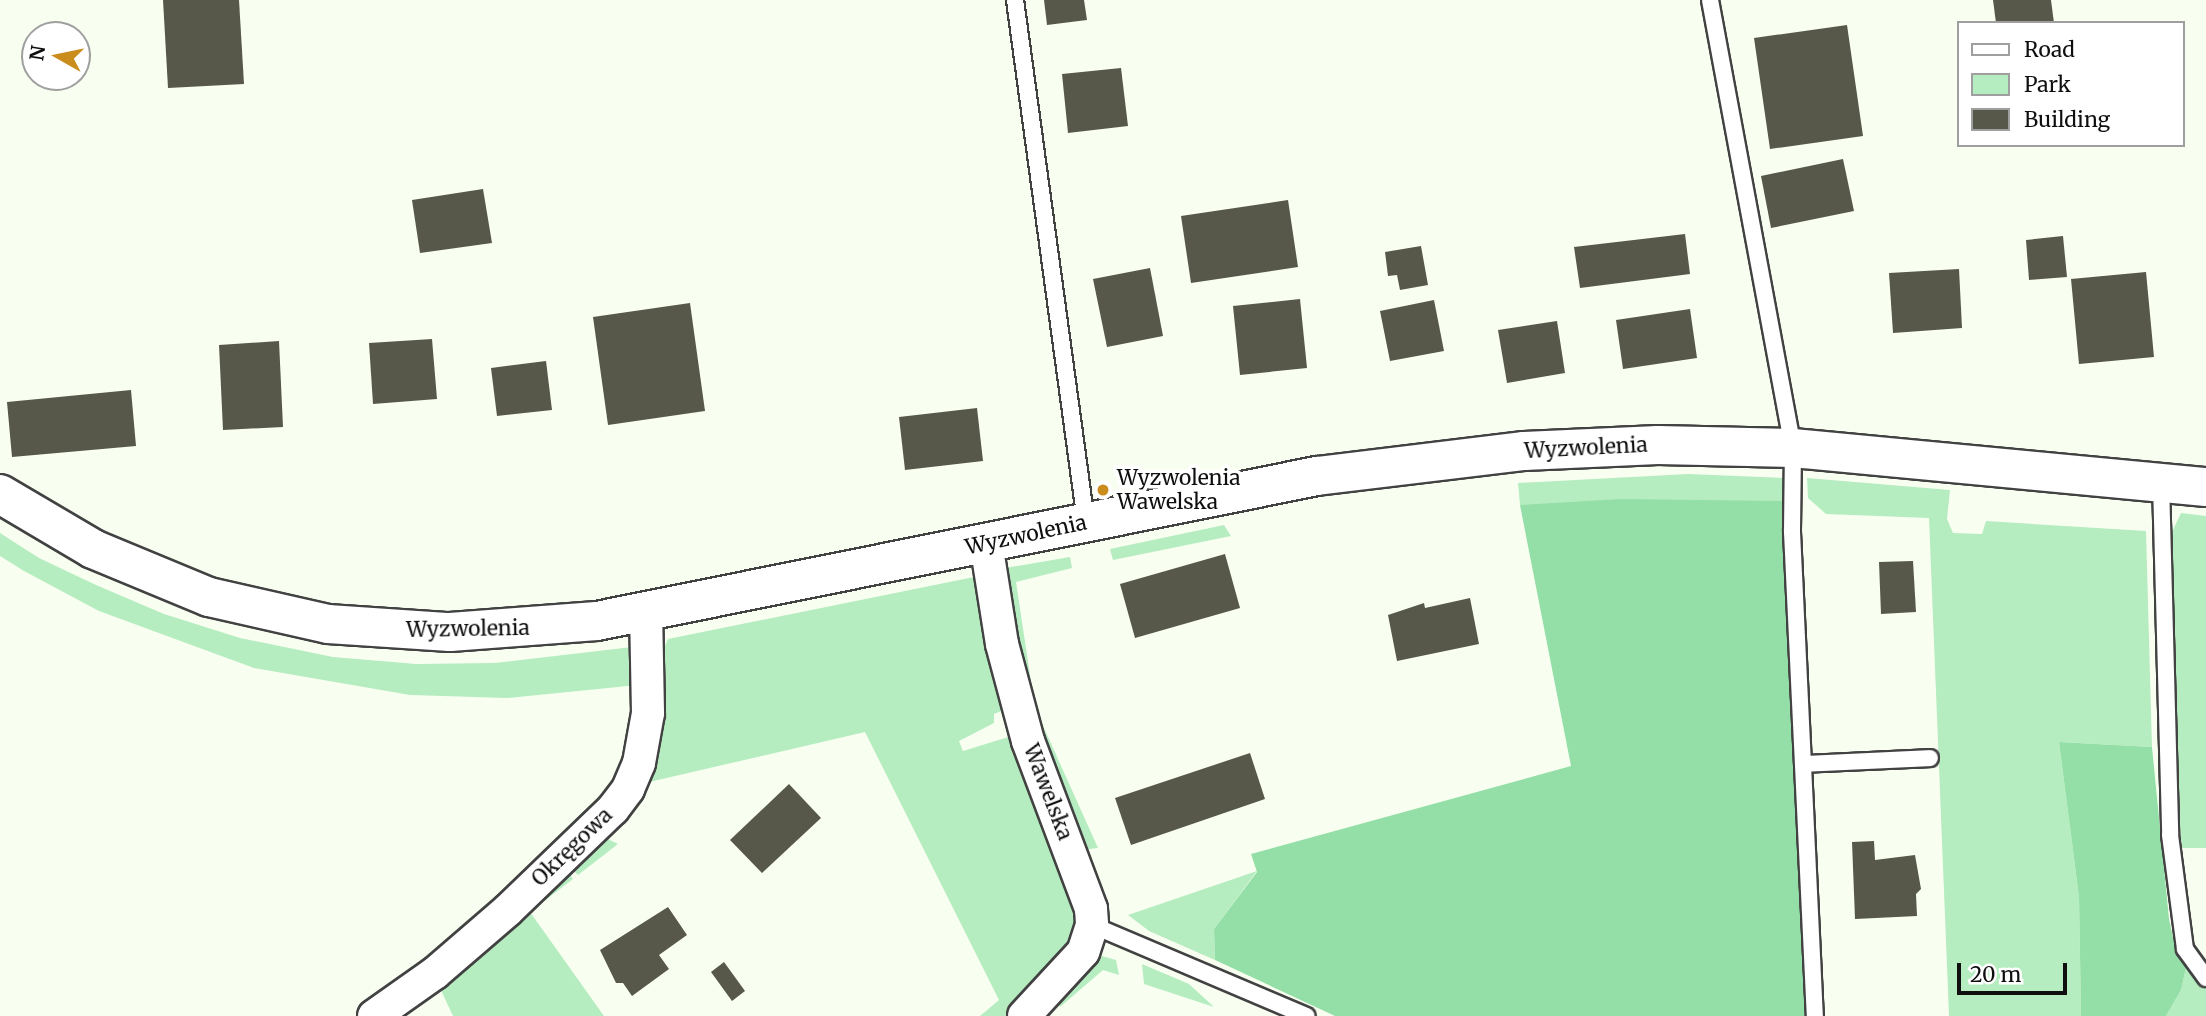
<!DOCTYPE html>
<html>
<head>
<meta charset="utf-8">
<style>
	body { margin:0 }
	#map { position:relative; width:2206px; height:1016px; overflow:hidden; background:#f8fff0; font-family:Merriweather,serif }
	div>[style] { position:absolute }
	.green>* { inset:0; background:#b6edc0 }
	.forest>* { inset:0; background:#94dfa7 }
	.building>* { inset:0; background:#57584a }
	.roads { filter:drop-shadow(2px 0 #424242) drop-shadow(-2px 0 #424242) drop-shadow(0 2px #424242) drop-shadow(0 -2px #424242) }
	.service>* { height:16px; margin:-8px; padding:0 8px; transform-origin:8px; border-radius:8px; background:#fff }
	.minor>* { height:32px; margin:-16px; padding:0 16px; transform-origin:16px; border-radius:16px; background:#fff }
	.tertiary>* { height:38px; margin:-19px; padding:0 19px; transform-origin:19px; border-radius:19px; background:#fff }
	.dots>* { width:19px; height:19px; translate:-50% -50%; box-sizing:border-box; border:4px solid #fff; border-radius:50% }
	span { translate:-50% -50%; white-space:nowrap; text-align:center; line-height:1.15; -webkit-text-stroke:7px #fff; paint-order:stroke }
	.street-label { font-size:21px; color:#0f0f0f }
	.poi-label { font-size:21px; color:#0f0f0f }
	.left { translate:0 -50%; text-align:left }
	.legend { position:absolute; left:1957px; top:21px; width:228px; height:126px; box-sizing:border-box; background:#fff; border:2px solid #9f9f9f; margin:0; padding:9px 12px; list-style:none; font-size:21px; color:#0f0f0f }
	.legend li { display:flex; align-items:center; gap:14px; height:35px }
	.legend b { width:35px; border:2px solid #9f9f9f }
	.north { position:absolute; left:21px; top:21px; width:70px; height:70px; box-sizing:border-box; background:#fff; border:2px solid #9f9f9f; border-radius:50%; rotate:279deg; font-size:19px; font-weight:700; line-height:28px; text-align:center; color:#0f0f0f }
	.north::after { content:''; display:block; margin:auto; width:24px; height:32px; background:#ca8d1c; clip-path:polygon(50% 0,100% 100%,50% 72%,0 100%) }
	.scale { position:absolute; left:1957px; top:963px; width:110px; height:32px; box-sizing:border-box; border:4px solid #0f0f0f; border-top:0; padding-left:9px; font-size:21px; line-height:24px; white-space:nowrap; color:#0f0f0f; -webkit-text-stroke:5px #fff; paint-order:stroke }
</style>
</head>
<body>
<div id="map">
	<div class="green">
		<i style="clip-path:polygon(1688px 474px,1783px 478px,1782px 501px,1520px 505px,1518px 483px)"></i>
		<i style="clip-path:polygon(1807px 478px,1950px 490px,1947px 519px,1953px 533px,1982px 534px,1986px 521px,2146px 531px,2152px 747px,2059px 742px,2079px 897px,2081px 1016px,1949px 1016px,1929px 518px,1826px 514px,1808px 498px)"></i>
		<i style="clip-path:polygon(2181px 513px,2206px 516px,2206px 848px,2182px 848px,2172px 754px,2172px 532px)"></i>
		<i style="clip-path:polygon(1224px 525px,1231px 536px,1113px 560px,1110px 549px)"></i>
		<i style="clip-path:polygon(0 533px,39px 558px,96px 585px,164px 614px,240px 638px,333px 657px,416px 664px,494px 663px,632px 647px,638px 685px,507px 698px,410px 695px,254px 668px,99px 611px,24px 571px,0 556px)"></i>
		<i style="clip-path:polygon(1070px 557px,1072px 568px,1016px 582px,1035px 708px,1098px 848px,1081px 850px,1022px 687px,1005px 568px)"></i>
		<i style="clip-path:polygon(979px 576px,1009px 708px,994px 714px,994px 723px,959px 741px,963px 751px,1018px 734px,1077px 910px,1075px 935px,1065px 958px,1012px 1016px,980px 1016px,999px 1000px,865px 732px,645px 783px,660px 729px,664px 648px,668px 639px)"></i>
		<i style="clip-path:polygon(606px 838px,618px 844px,578px 875px,571px 868px)"></i>
		<i style="clip-path:polygon(567px 871px,573px 879px,530px 912px,604px 1016px,453px 1016px,439px 986px)"></i>
		<i style="clip-path:polygon(1257px 871px,1214px 929px,1215px 960px,1149px 931px,1128px 915px)"></i>
		<i style="clip-path:polygon(1102px 956px,1116px 960px,1119px 975px,1103px 970px,1060px 1007px,1056px 999px)"></i>
		<i style="clip-path:polygon(1142px 964px,1189px 984px,1214px 1007px,1144px 984px)"></i>
		<i style="clip-path:polygon(2186px 968px,2206px 985px,2206px 1016px,2166px 1016px,2181px 990px)"></i>
	</div>
	<div class="forest">
		<i style="clip-path:polygon(1621px 499px,1782px 501px,1805px 1016px,1335px 1016px,1215px 960px,1214px 929px,1257px 872px,1251px 854px,1571px 766px,1520px 505px)"></i>
		<i style="clip-path:polygon(2059px 742px,2152px 747px,2169px 919px,2176px 951px,2186px 968px,2181px 990px,2166px 1016px,2081px 1016px,2079px 897px)"></i>
	</div>
	<div class="building">
		<i style="clip-path:polygon(163px 0,239px 0,244px 84px,168px 88px)"></i>
		<i style="clip-path:polygon(1044px 0,1084px 0,1087px 20px,1047px 25px)"></i>
		<i style="clip-path:polygon(1993px 0,2051px 0,2054px 23px,1996px 23px)"></i>
		<i style="clip-path:polygon(1847px 25px,1863px 136px,1770px 149px,1754px 38px)"></i>
		<i style="clip-path:polygon(1121px 68px,1128px 126px,1068px 133px,1062px 74px)"></i>
		<i style="clip-path:polygon(1843px 159px,1854px 211px,1771px 228px,1761px 176px)"></i>
		<i style="clip-path:polygon(483px 189px,492px 243px,420px 253px,412px 200px)"></i>
		<i style="clip-path:polygon(1288px 200px,1298px 267px,1191px 283px,1181px 216px)"></i>
		<i style="clip-path:polygon(1685px 234px,1690px 274px,1580px 288px,1574px 247px)"></i>
		<i style="clip-path:polygon(2063px 236px,2067px 277px,2029px 280px,2026px 240px)"></i>
		<i style="clip-path:polygon(1421px 246px,1428px 285px,1400px 290px,1397px 275px,1388px 276px,1385px 252px)"></i>
		<i style="clip-path:polygon(1150px 268px,1163px 336px,1107px 347px,1093px 279px)"></i>
		<i style="clip-path:polygon(1959px 269px,1962px 328px,1893px 333px,1889px 273px)"></i>
		<i style="clip-path:polygon(2146px 272px,2154px 357px,2079px 364px,2071px 279px)"></i>
		<i style="clip-path:polygon(1300px 299px,1307px 368px,1240px 375px,1233px 306px)"></i>
		<i style="clip-path:polygon(1434px 300px,1444px 351px,1390px 361px,1380px 311px)"></i>
		<i style="clip-path:polygon(690px 303px,705px 411px,608px 425px,593px 317px)"></i>
		<i style="clip-path:polygon(1690px 309px,1697px 358px,1623px 369px,1616px 320px)"></i>
		<i style="clip-path:polygon(1557px 321px,1565px 373px,1507px 383px,1498px 330px)"></i>
		<i style="clip-path:polygon(432px 339px,437px 399px,373px 404px,369px 343px)"></i>
		<i style="clip-path:polygon(279px 341px,283px 427px,223px 430px,219px 345px)"></i>
		<i style="clip-path:polygon(546px 361px,552px 410px,497px 416px,491px 368px)"></i>
		<i style="clip-path:polygon(131px 390px,136px 446px,12px 457px,7px 402px)"></i>
		<i style="clip-path:polygon(977px 408px,983px 461px,905px 470px,899px 417px)"></i>
		<i style="clip-path:polygon(1225px 554px,1240px 608px,1135px 638px,1120px 584px)"></i>
		<i style="clip-path:polygon(1913px 561px,1916px 612px,1881px 614px,1879px 562px)"></i>
		<i style="clip-path:polygon(1470px 598px,1479px 644px,1397px 661px,1388px 615px,1424px 603px,1425px 608px)"></i>
		<i style="clip-path:polygon(1250px 753px,1265px 799px,1131px 845px,1115px 798px)"></i>
		<i style="clip-path:polygon(789px 784px,821px 818px,762px 873px,730px 840px)"></i>
		<i style="clip-path:polygon(1874px 841px,1875px 860px,1915px 855px,1921px 889px,1916px 894px,1917px 916px,1855px 919px,1852px 842px)"></i>
		<i style="clip-path:polygon(668px 907px,687px 935px,659px 955px,669px 969px,632px 996px,623px 983px,616px 983px,600px 950px)"></i>
		<i style="clip-path:polygon(724px 962px,745px 991px,732px 1001px,711px 972px)"></i>
	</div>
	<div class="roads">
		<div class="service">
			<i style="left:1015px;top:0;width:527px;rotate:82.25deg"></i>
			<i style="left:1710px;top:0;width:456px;rotate:79.5deg"></i>
			<i style="left:1793px;top:448px;width:84px;rotate:90.7deg"></i>
			<i style="left:1792px;top:532px;width:485px;rotate:87.3deg"></i>
			<i style="left:2161px;top:482px;width:353px;rotate:88.5deg"></i>
			<i style="left:2170px;top:835px;width:115px;rotate:82.5deg"></i>
			<i style="left:2185px;top:949px;width:36px;rotate:54deg"></i>
			<i style="left:1803px;top:764px;width:127px;rotate:-2.7deg"></i>
			<i style="left:1092px;top:925px;width:233px;rotate:23deg"></i>
		</div>
		<div class="minor">
			<i style="left:986px;top:543px;width:102px;rotate:81deg"></i>
			<i style="left:1002px;top:644px;width:100px;rotate:75deg"></i>
			<i style="left:1028px;top:741px;width:179px;rotate:69.4deg"></i>
			<i style="left:1091px;top:909px;width:16px;rotate:86deg"></i>
			<i style="left:1092px;top:925px;width:28px;rotate:108deg"></i>
			<i style="left:1083px;top:952px;width:87px;rotate:132.7deg"></i>
			<i style="left:374px;top:1016px;width:75px;rotate:-35.2deg"></i>
			<i style="left:435px;top:973px;width:96px;rotate:-40.8deg"></i>
			<i style="left:508px;top:910px;width:146px;rotate:-43.9deg"></i>
			<i style="left:613px;top:809px;width:25px;rotate:-53deg"></i>
			<i style="left:628px;top:789px;width:28px;rotate:-67deg"></i>
			<i style="left:639px;top:763px;width:51px;rotate:-79.8deg"></i>
			<i style="left:648px;top:713px;width:100px;rotate:-91.1deg"></i>
		</div>
		<div class="tertiary">
			<i style="left:0;top:494px;width:108px;rotate:30.6deg"></i>
			<i style="left:93px;top:549px;width:126px;rotate:22.5deg"></i>
			<i style="left:209px;top:597px;width:122px;rotate:12.8deg"></i>
			<i style="left:328px;top:624px;width:122px;rotate:3.8deg"></i>
			<i style="left:450px;top:632px;width:147px;rotate:-4.3deg"></i>
			<i style="left:597px;top:621px;width:734px;rotate:-11.39deg"></i>
			<i style="left:1317px;top:476px;width:209px;rotate:-6.9deg"></i>
			<i style="left:1524px;top:451px;width:134px;rotate:-2.6deg"></i>
			<i style="left:1658px;top:445px;width:135px;rotate:1.3deg"></i>
			<i style="left:1793px;top:448px;width:415px;rotate:5.4deg"></i>
		</div>
	</div>
	<div class="dots">
		<i style="left:1103px;top:490px;background:#ca8d1c"></i>
	</div>
	<div class="street-label">
		<span style="left:1586px;top:448px;rotate:-3deg">Wyzwolenia</span>
		<span style="left:1026px;top:535px;rotate:-12deg">Wyzwolenia</span>
		<span style="left:468px;top:629px;rotate:-1deg">Wyzwolenia</span>
		<span style="left:1048px;top:792px;rotate:69deg">Wawelska</span>
		<span style="left:572px;top:847px;rotate:-44deg">Okręgowa</span>
	</div>
	<div class="poi-label">
		<span class="left" style="left:1117px;top:490px">Wyzwolenia<br>Wawelska</span>
	</div>
	<ul class="legend">
	<li><b style="height:9px;background:#fff"></b>Road</li>
	<li><b style="height:19px;background:#b6edc0"></b>Park</li>
	<li><b style="height:19px;background:#57584a"></b>Building</li>
	</ul>
	<div class="north">N</div>
	<div class="scale">20 m</div>
</div>
</body>
</html>
